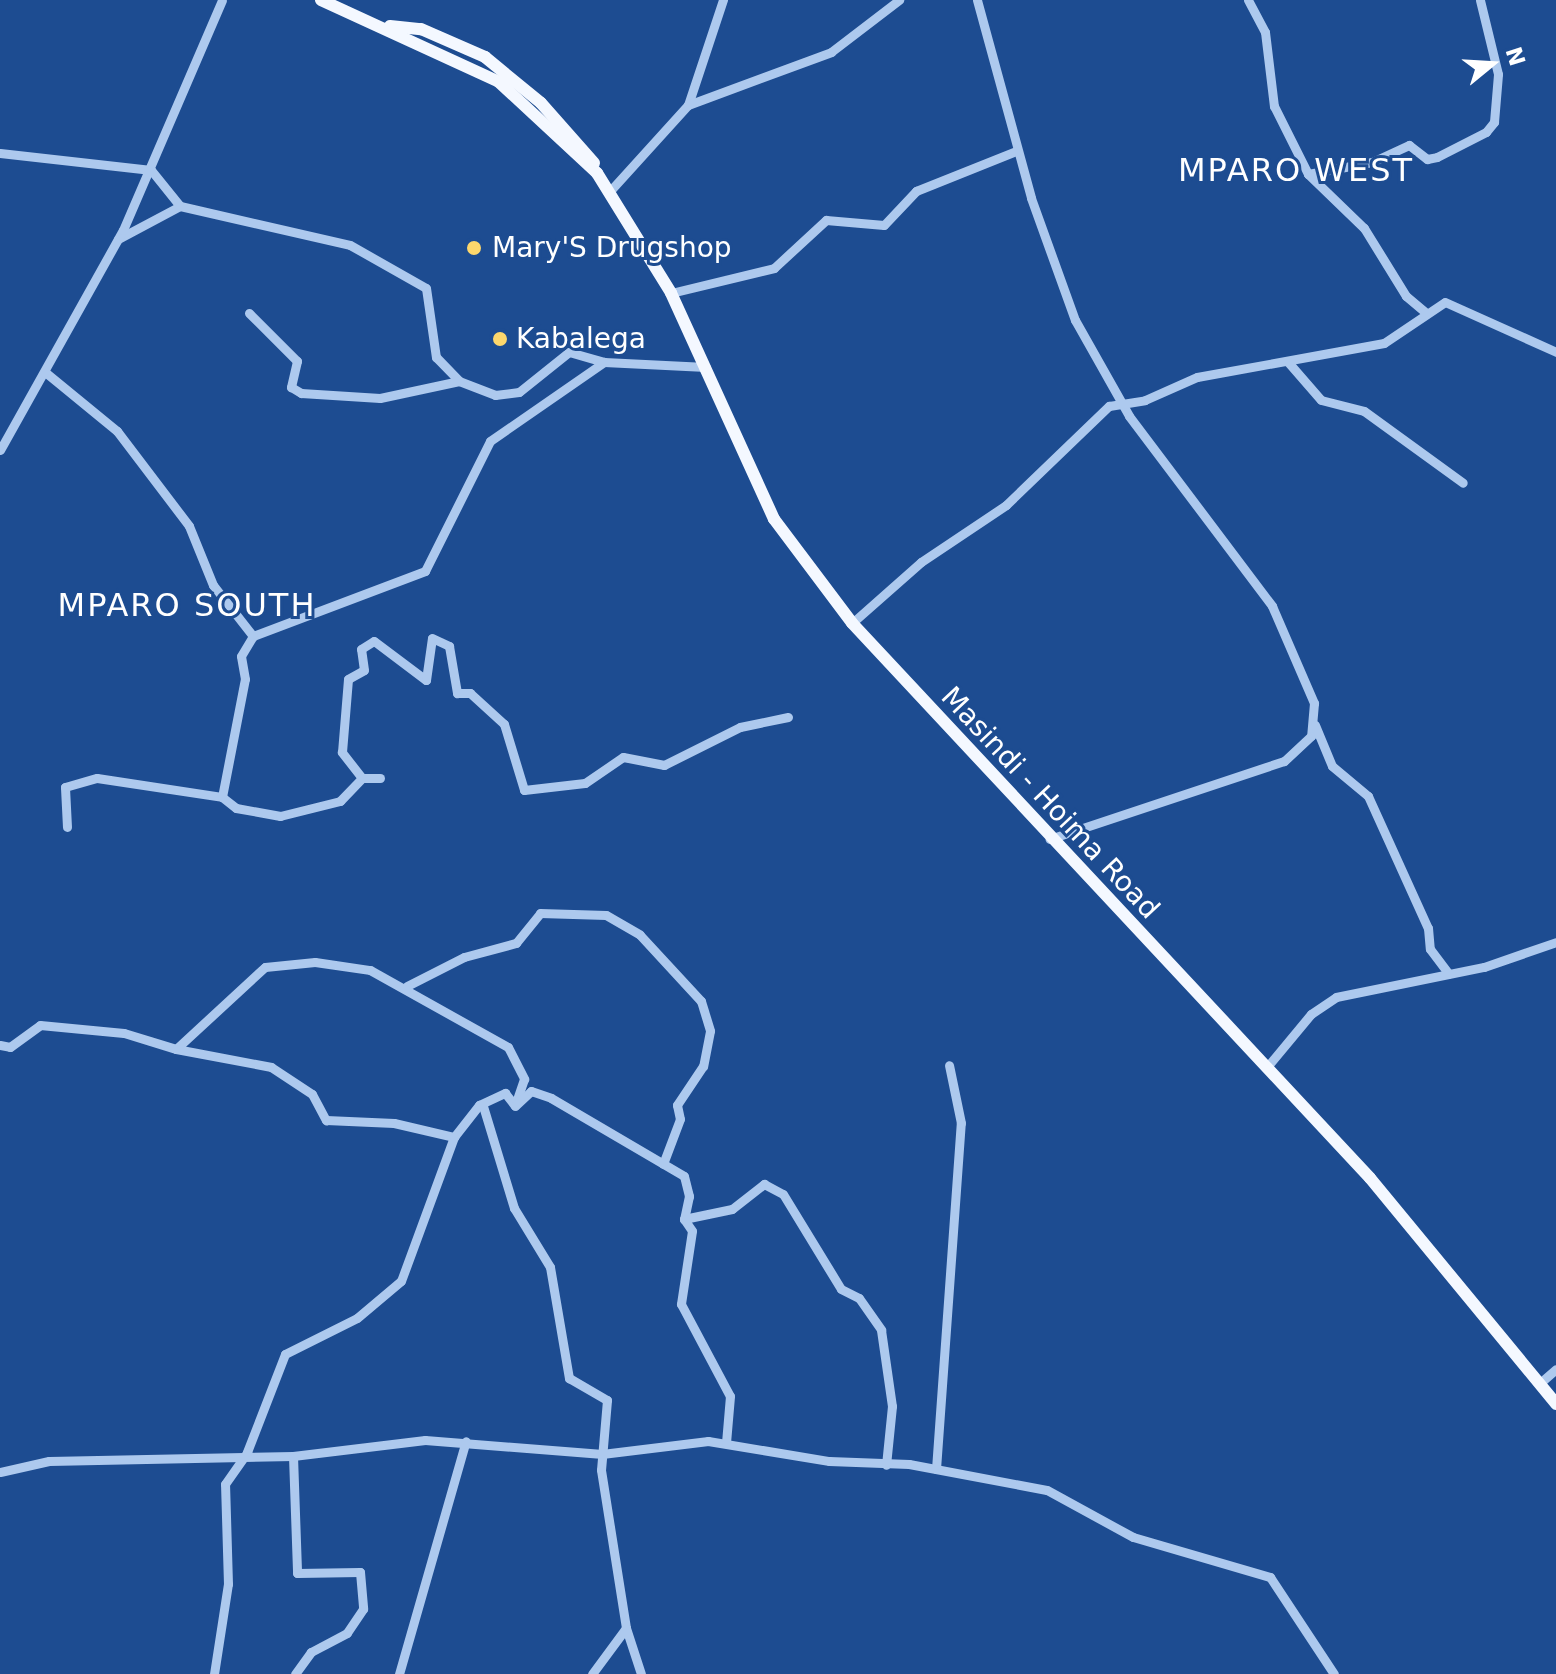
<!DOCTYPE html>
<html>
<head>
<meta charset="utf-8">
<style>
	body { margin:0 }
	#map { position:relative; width:1556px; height:1674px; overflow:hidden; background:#1d4c91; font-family:"DejaVu Sans",sans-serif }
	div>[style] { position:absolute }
	.minor>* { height:9px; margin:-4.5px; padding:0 4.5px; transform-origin:4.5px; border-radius:4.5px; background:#adc9ee }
	.major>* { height:12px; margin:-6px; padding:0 6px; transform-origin:6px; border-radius:6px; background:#f4f8ff }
	.dots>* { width:22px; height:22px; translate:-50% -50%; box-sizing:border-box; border:4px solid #1d4c91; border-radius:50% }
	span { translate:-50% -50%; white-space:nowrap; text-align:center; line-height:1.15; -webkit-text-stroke:6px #1d4c91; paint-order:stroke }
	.poi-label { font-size:28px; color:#fff }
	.left { translate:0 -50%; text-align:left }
	.street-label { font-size:28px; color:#fff }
	.quarter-label { font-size:32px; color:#fff; letter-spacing:2px }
	.north { position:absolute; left:1452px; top:24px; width:80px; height:80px; -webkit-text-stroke:6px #1d4c91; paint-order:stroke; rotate:72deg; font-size:22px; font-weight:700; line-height:32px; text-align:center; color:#fff }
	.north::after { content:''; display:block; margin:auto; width:28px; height:36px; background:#fff; clip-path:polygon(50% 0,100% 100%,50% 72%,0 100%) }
</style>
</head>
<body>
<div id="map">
	<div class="minor">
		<i style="left:977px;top:0;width:205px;rotate:74.7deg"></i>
		<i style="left:1031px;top:198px;width:130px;rotate:70.2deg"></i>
		<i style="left:1075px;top:320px;width:110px;rotate:60.6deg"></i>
		<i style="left:1129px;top:416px;width:238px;rotate:53deg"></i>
		<i style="left:1272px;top:606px;width:106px;rotate:66.6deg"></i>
		<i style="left:1314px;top:703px;width:33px;rotate:95deg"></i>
		<i style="left:1311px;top:736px;width:37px;rotate:137deg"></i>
		<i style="left:1284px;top:761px;width:247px;rotate:161.6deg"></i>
		<i style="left:1248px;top:0;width:36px;rotate:62deg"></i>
		<i style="left:1265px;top:32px;width:75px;rotate:83.1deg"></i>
		<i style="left:1274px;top:106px;width:76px;rotate:63.4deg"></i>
		<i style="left:1308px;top:174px;width:78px;rotate:44deg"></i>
		<i style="left:1364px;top:228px;width:80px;rotate:58.3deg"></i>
		<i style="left:1406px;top:296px;width:26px;rotate:40deg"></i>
		<i style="left:688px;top:105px;width:111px;rotate:-71.6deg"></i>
		<i style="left:0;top:153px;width:152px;rotate:6.4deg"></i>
		<i style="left:151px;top:170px;width:46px;rotate:51.1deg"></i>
		<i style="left:1308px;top:174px;width:65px;rotate:-10.6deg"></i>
		<i style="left:1372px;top:162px;width:41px;rotate:-24.7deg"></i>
		<i style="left:1409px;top:145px;width:23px;rotate:38deg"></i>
		<i style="left:1427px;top:159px;width:10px;rotate:-11deg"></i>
		<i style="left:1437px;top:157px;width:55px;rotate:-27deg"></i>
		<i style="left:1486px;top:132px;width:13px;rotate:-51deg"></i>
		<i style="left:1494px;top:122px;width:48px;rotate:-85.2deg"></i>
		<i style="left:1498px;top:74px;width:76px;rotate:-103.7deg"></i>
		<i style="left:610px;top:191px;width:116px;rotate:-47.8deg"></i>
		<i style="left:688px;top:105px;width:153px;rotate:-20.3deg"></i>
		<i style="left:831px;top:52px;width:86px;rotate:-37.4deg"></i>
		<i style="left:118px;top:239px;width:70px;rotate:-28deg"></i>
		<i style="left:180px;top:206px;width:174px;rotate:12.9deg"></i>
		<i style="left:350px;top:245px;width:87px;rotate:29.5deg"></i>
		<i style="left:426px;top:288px;width:70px;rotate:81.8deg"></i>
		<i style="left:436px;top:357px;width:33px;rotate:46deg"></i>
		<i style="left:459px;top:381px;width:39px;rotate:21deg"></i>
		<i style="left:495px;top:395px;width:24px;rotate:-7deg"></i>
		<i style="left:519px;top:392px;width:64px;rotate:-38.7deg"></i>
		<i style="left:569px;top:352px;width:36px;rotate:16deg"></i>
		<i style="left:604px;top:362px;width:102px;rotate:2.8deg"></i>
		<i style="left:671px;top:293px;width:106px;rotate:-13.6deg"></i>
		<i style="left:774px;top:268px;width:71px;rotate:-42.7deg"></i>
		<i style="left:826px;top:220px;width:58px;rotate:4.9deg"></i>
		<i style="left:884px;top:225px;width:47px;rotate:-46.7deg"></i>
		<i style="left:916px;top:191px;width:108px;rotate:-21.8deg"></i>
		<i style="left:249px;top:313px;width:68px;rotate:45deg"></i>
		<i style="left:297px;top:361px;width:27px;rotate:103deg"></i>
		<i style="left:291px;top:387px;width:12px;rotate:31deg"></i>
		<i style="left:301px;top:393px;width:79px;rotate:3.6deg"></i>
		<i style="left:380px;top:398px;width:81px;rotate:-12.1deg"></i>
		<i style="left:1288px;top:362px;width:50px;rotate:49deg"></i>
		<i style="left:1321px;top:400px;width:44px;rotate:14.3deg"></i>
		<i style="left:1364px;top:411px;width:122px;rotate:36deg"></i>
		<i style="left:45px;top:372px;width:93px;rotate:39.3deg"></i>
		<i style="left:117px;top:431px;width:119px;rotate:52.8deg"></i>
		<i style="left:189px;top:526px;width:64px;rotate:67.9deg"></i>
		<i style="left:213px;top:585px;width:65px;rotate:51.9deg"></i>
		<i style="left:253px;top:636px;width:184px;rotate:-20.7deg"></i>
		<i style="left:425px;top:571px;width:145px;rotate:-63.4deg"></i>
		<i style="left:490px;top:441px;width:139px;rotate:-34.7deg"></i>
		<i style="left:0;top:450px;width:252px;rotate:-60.8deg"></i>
		<i style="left:123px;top:230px;width:250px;rotate:-66.7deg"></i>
		<i style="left:852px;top:623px;width:92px;rotate:-41.5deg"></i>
		<i style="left:921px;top:562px;width:102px;rotate:-33.8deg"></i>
		<i style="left:1006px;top:505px;width:143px;rotate:-43.9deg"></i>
		<i style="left:1109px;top:406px;width:36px;rotate:-9deg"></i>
		<i style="left:1145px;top:400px;width:57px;rotate:-23.9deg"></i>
		<i style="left:1197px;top:377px;width:190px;rotate:-10.3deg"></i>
		<i style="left:1384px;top:343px;width:73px;rotate:-33.9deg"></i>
		<i style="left:1445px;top:302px;width:122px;rotate:24.2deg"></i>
		<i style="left:1315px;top:725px;width:44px;rotate:67.5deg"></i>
		<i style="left:1332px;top:766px;width:47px;rotate:39.8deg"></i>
		<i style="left:1368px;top:796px;width:145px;rotate:65.6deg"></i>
		<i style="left:1428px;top:928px;width:21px;rotate:85deg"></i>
		<i style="left:1430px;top:949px;width:31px;rotate:53deg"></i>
		<i style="left:380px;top:778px;width:18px;rotate:180deg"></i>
		<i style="left:362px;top:778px;width:33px;rotate:-128deg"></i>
		<i style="left:342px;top:752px;width:73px;rotate:-85.3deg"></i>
		<i style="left:348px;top:679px;width:18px;rotate:-29deg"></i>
		<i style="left:364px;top:670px;width:21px;rotate:-98deg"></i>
		<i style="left:361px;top:649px;width:15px;rotate:-32deg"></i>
		<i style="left:374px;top:641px;width:65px;rotate:36.9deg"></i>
		<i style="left:426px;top:680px;width:42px;rotate:-81.9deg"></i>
		<i style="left:432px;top:638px;width:19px;rotate:25deg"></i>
		<i style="left:449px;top:646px;width:48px;rotate:80.3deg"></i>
		<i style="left:457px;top:693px;width:13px"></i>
		<i style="left:470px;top:693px;width:46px;rotate:42.4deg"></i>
		<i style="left:504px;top:724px;width:69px;rotate:73.1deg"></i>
		<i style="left:524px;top:790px;width:61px;rotate:-6.5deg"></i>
		<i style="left:585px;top:783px;width:46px;rotate:-34.4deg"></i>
		<i style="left:623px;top:757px;width:42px;rotate:11deg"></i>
		<i style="left:664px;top:765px;width:85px;rotate:-26.6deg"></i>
		<i style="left:740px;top:727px;width:49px;rotate:-11.8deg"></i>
		<i style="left:222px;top:797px;width:18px;rotate:38deg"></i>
		<i style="left:236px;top:808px;width:45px;rotate:10.3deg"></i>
		<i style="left:280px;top:816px;width:62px;rotate:-14deg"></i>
		<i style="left:340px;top:801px;width:32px;rotate:-46deg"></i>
		<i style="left:67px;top:827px;width:40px;rotate:-92.9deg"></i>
		<i style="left:65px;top:787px;width:33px;rotate:-16deg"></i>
		<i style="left:97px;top:778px;width:126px;rotate:8.6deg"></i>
		<i style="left:222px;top:797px;width:120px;rotate:-79deg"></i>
		<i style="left:245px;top:679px;width:23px;rotate:-100deg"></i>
		<i style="left:241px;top:656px;width:23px;rotate:-59deg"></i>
		<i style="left:407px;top:986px;width:64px;rotate:-27deg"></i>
		<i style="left:464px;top:957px;width:54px;rotate:-15.1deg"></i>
		<i style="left:516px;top:943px;width:38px;rotate:-51deg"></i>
		<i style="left:540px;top:913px;width:66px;rotate:1.7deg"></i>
		<i style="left:606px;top:915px;width:39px;rotate:30deg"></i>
		<i style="left:640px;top:935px;width:90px;rotate:47.3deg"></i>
		<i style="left:701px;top:1001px;width:31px;rotate:73deg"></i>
		<i style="left:710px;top:1031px;width:36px;rotate:101deg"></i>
		<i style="left:703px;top:1066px;width:47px;rotate:123.7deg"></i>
		<i style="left:677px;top:1105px;width:14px;rotate:78deg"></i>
		<i style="left:680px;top:1119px;width:48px;rotate:110.7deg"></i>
		<i style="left:0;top:1045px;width:10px;rotate:11deg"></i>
		<i style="left:10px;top:1047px;width:37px;rotate:-36deg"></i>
		<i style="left:40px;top:1025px;width:84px;rotate:5.4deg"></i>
		<i style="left:124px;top:1033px;width:54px;rotate:17.1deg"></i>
		<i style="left:176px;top:1049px;width:121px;rotate:-42.7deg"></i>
		<i style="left:265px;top:967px;width:50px;rotate:-5.7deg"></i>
		<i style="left:315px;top:962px;width:56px;rotate:8.3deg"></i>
		<i style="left:370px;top:970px;width:158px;rotate:29.2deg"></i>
		<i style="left:508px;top:1047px;width:36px;rotate:63deg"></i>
		<i style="left:524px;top:1079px;width:24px;rotate:109deg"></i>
		<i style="left:176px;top:1049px;width:97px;rotate:10.7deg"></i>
		<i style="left:271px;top:1067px;width:49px;rotate:33.4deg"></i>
		<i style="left:312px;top:1094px;width:30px;rotate:62deg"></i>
		<i style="left:326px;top:1120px;width:68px;rotate:2.5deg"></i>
		<i style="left:394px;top:1123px;width:62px;rotate:13.1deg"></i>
		<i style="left:1267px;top:1067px;width:69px;rotate:-50.3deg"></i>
		<i style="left:1311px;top:1014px;width:30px;rotate:-34deg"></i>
		<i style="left:1336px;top:997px;width:151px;rotate:-11.5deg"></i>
		<i style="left:1484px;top:967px;width:76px;rotate:-19.1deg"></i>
		<i style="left:483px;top:1106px;width:107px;rotate:73.1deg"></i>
		<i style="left:514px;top:1208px;width:69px;rotate:58.6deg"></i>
		<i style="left:550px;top:1267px;width:113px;rotate:80.3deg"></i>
		<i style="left:569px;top:1378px;width:44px;rotate:30.1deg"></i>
		<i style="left:607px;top:1400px;width:70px;rotate:94.9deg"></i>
		<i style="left:601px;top:1470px;width:160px;rotate:81deg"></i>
		<i style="left:626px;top:1628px;width:57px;rotate:126.5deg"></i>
		<i style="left:684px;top:1219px;width:49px;rotate:-11.8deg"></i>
		<i style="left:732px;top:1209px;width:41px;rotate:-38deg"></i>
		<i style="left:764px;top:1184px;width:21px;rotate:28deg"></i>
		<i style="left:783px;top:1194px;width:111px;rotate:58.6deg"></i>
		<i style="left:841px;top:1289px;width:20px;rotate:27deg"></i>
		<i style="left:859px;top:1298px;width:39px;rotate:55deg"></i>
		<i style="left:881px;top:1330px;width:77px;rotate:81.8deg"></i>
		<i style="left:892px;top:1406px;width:59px;rotate:95.8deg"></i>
		<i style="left:1540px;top:1383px;width:21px;rotate:-41deg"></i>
		<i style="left:293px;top:1456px;width:117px;rotate:88deg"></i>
		<i style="left:297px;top:1573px;width:63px;rotate:-0.9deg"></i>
		<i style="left:360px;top:1572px;width:37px;rotate:85deg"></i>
		<i style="left:363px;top:1609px;width:29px;rotate:124deg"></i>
		<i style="left:347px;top:1633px;width:41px;rotate:152.2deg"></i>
		<i style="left:311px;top:1652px;width:27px;rotate:126deg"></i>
		<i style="left:936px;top:1469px;width:347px;rotate:-85.9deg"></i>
		<i style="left:961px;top:1123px;width:59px;rotate:-101.7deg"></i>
		<i style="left:0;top:1472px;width:50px;rotate:-12.7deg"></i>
		<i style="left:49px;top:1461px;width:244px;rotate:-1.2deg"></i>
		<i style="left:293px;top:1456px;width:133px;rotate:-6.9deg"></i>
		<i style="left:425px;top:1440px;width:178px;rotate:4.5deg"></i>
		<i style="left:602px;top:1454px;width:107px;rotate:-7deg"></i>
		<i style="left:708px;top:1441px;width:123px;rotate:9.4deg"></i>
		<i style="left:829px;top:1461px;width:80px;rotate:2.1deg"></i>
		<i style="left:909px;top:1464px;width:140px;rotate:10.7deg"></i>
		<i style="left:1047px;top:1490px;width:98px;rotate:28.7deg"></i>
		<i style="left:1133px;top:1537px;width:143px;rotate:16.3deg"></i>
		<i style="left:1270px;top:1577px;width:116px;rotate:56.6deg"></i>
		<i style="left:626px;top:1628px;width:48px;rotate:71.9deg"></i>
		<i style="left:214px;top:1674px;width:91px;rotate:-81.2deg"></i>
		<i style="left:228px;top:1584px;width:100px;rotate:-91.7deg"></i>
		<i style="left:225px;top:1484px;width:39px;rotate:-55deg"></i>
		<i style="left:247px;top:1452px;width:105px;rotate:-68.8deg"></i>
		<i style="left:285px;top:1354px;width:80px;rotate:-26.6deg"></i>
		<i style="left:357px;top:1318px;width:57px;rotate:-40.1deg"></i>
		<i style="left:401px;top:1281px;width:153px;rotate:-69.8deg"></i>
		<i style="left:454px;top:1137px;width:41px;rotate:-52deg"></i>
		<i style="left:479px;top:1105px;width:29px;rotate:-25deg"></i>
		<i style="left:505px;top:1093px;width:16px;rotate:52deg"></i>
		<i style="left:515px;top:1106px;width:22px;rotate:-43deg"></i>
		<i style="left:531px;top:1091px;width:21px;rotate:19deg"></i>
		<i style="left:551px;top:1098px;width:154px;rotate:30.4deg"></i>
		<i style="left:684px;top:1176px;width:21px;rotate:76deg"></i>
		<i style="left:689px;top:1196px;width:24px;rotate:102deg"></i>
		<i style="left:684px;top:1219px;width:14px;rotate:56deg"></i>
		<i style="left:692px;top:1231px;width:74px;rotate:98.6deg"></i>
		<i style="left:681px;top:1304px;width:104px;rotate:62deg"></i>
		<i style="left:730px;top:1396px;width:47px;rotate:94.9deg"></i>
		<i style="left:399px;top:1674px;width:242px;rotate:-74deg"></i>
	</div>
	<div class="major">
		<i style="left:321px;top:0;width:196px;rotate:24.7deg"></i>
		<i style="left:499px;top:82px;width:134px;rotate:42.9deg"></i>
		<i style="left:597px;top:173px;width:141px;rotate:58.3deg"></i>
		<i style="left:671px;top:293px;width:248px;rotate:65.5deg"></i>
		<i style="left:774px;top:519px;width:130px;rotate:53.1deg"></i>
		<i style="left:852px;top:623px;width:759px;rotate:46.97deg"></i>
		<i style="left:1370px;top:1178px;width:293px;rotate:50.5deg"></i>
		<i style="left:390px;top:26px;width:31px;rotate:6deg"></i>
		<i style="left:421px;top:29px;width:70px;rotate:23.6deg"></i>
		<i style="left:485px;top:57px;width:72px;rotate:39.4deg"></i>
		<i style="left:541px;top:103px;width:80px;rotate:48.5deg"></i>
	</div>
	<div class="dots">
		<i style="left:474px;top:248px;background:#fdd76c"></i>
		<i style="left:500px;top:339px;background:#fdd76c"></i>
	</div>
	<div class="poi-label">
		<span class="left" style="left:492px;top:248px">Mary'S Drugshop</span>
		<span class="left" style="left:516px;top:339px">Kabalega</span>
	</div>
	<div class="street-label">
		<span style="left:1050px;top:803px;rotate:47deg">Masindi - Hoima Road</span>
	</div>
	<div class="quarter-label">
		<span style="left:1296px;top:170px">MPARO WEST</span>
		<span style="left:187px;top:605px">MPARO SOUTH</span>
	</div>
	<div class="north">N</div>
</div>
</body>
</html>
